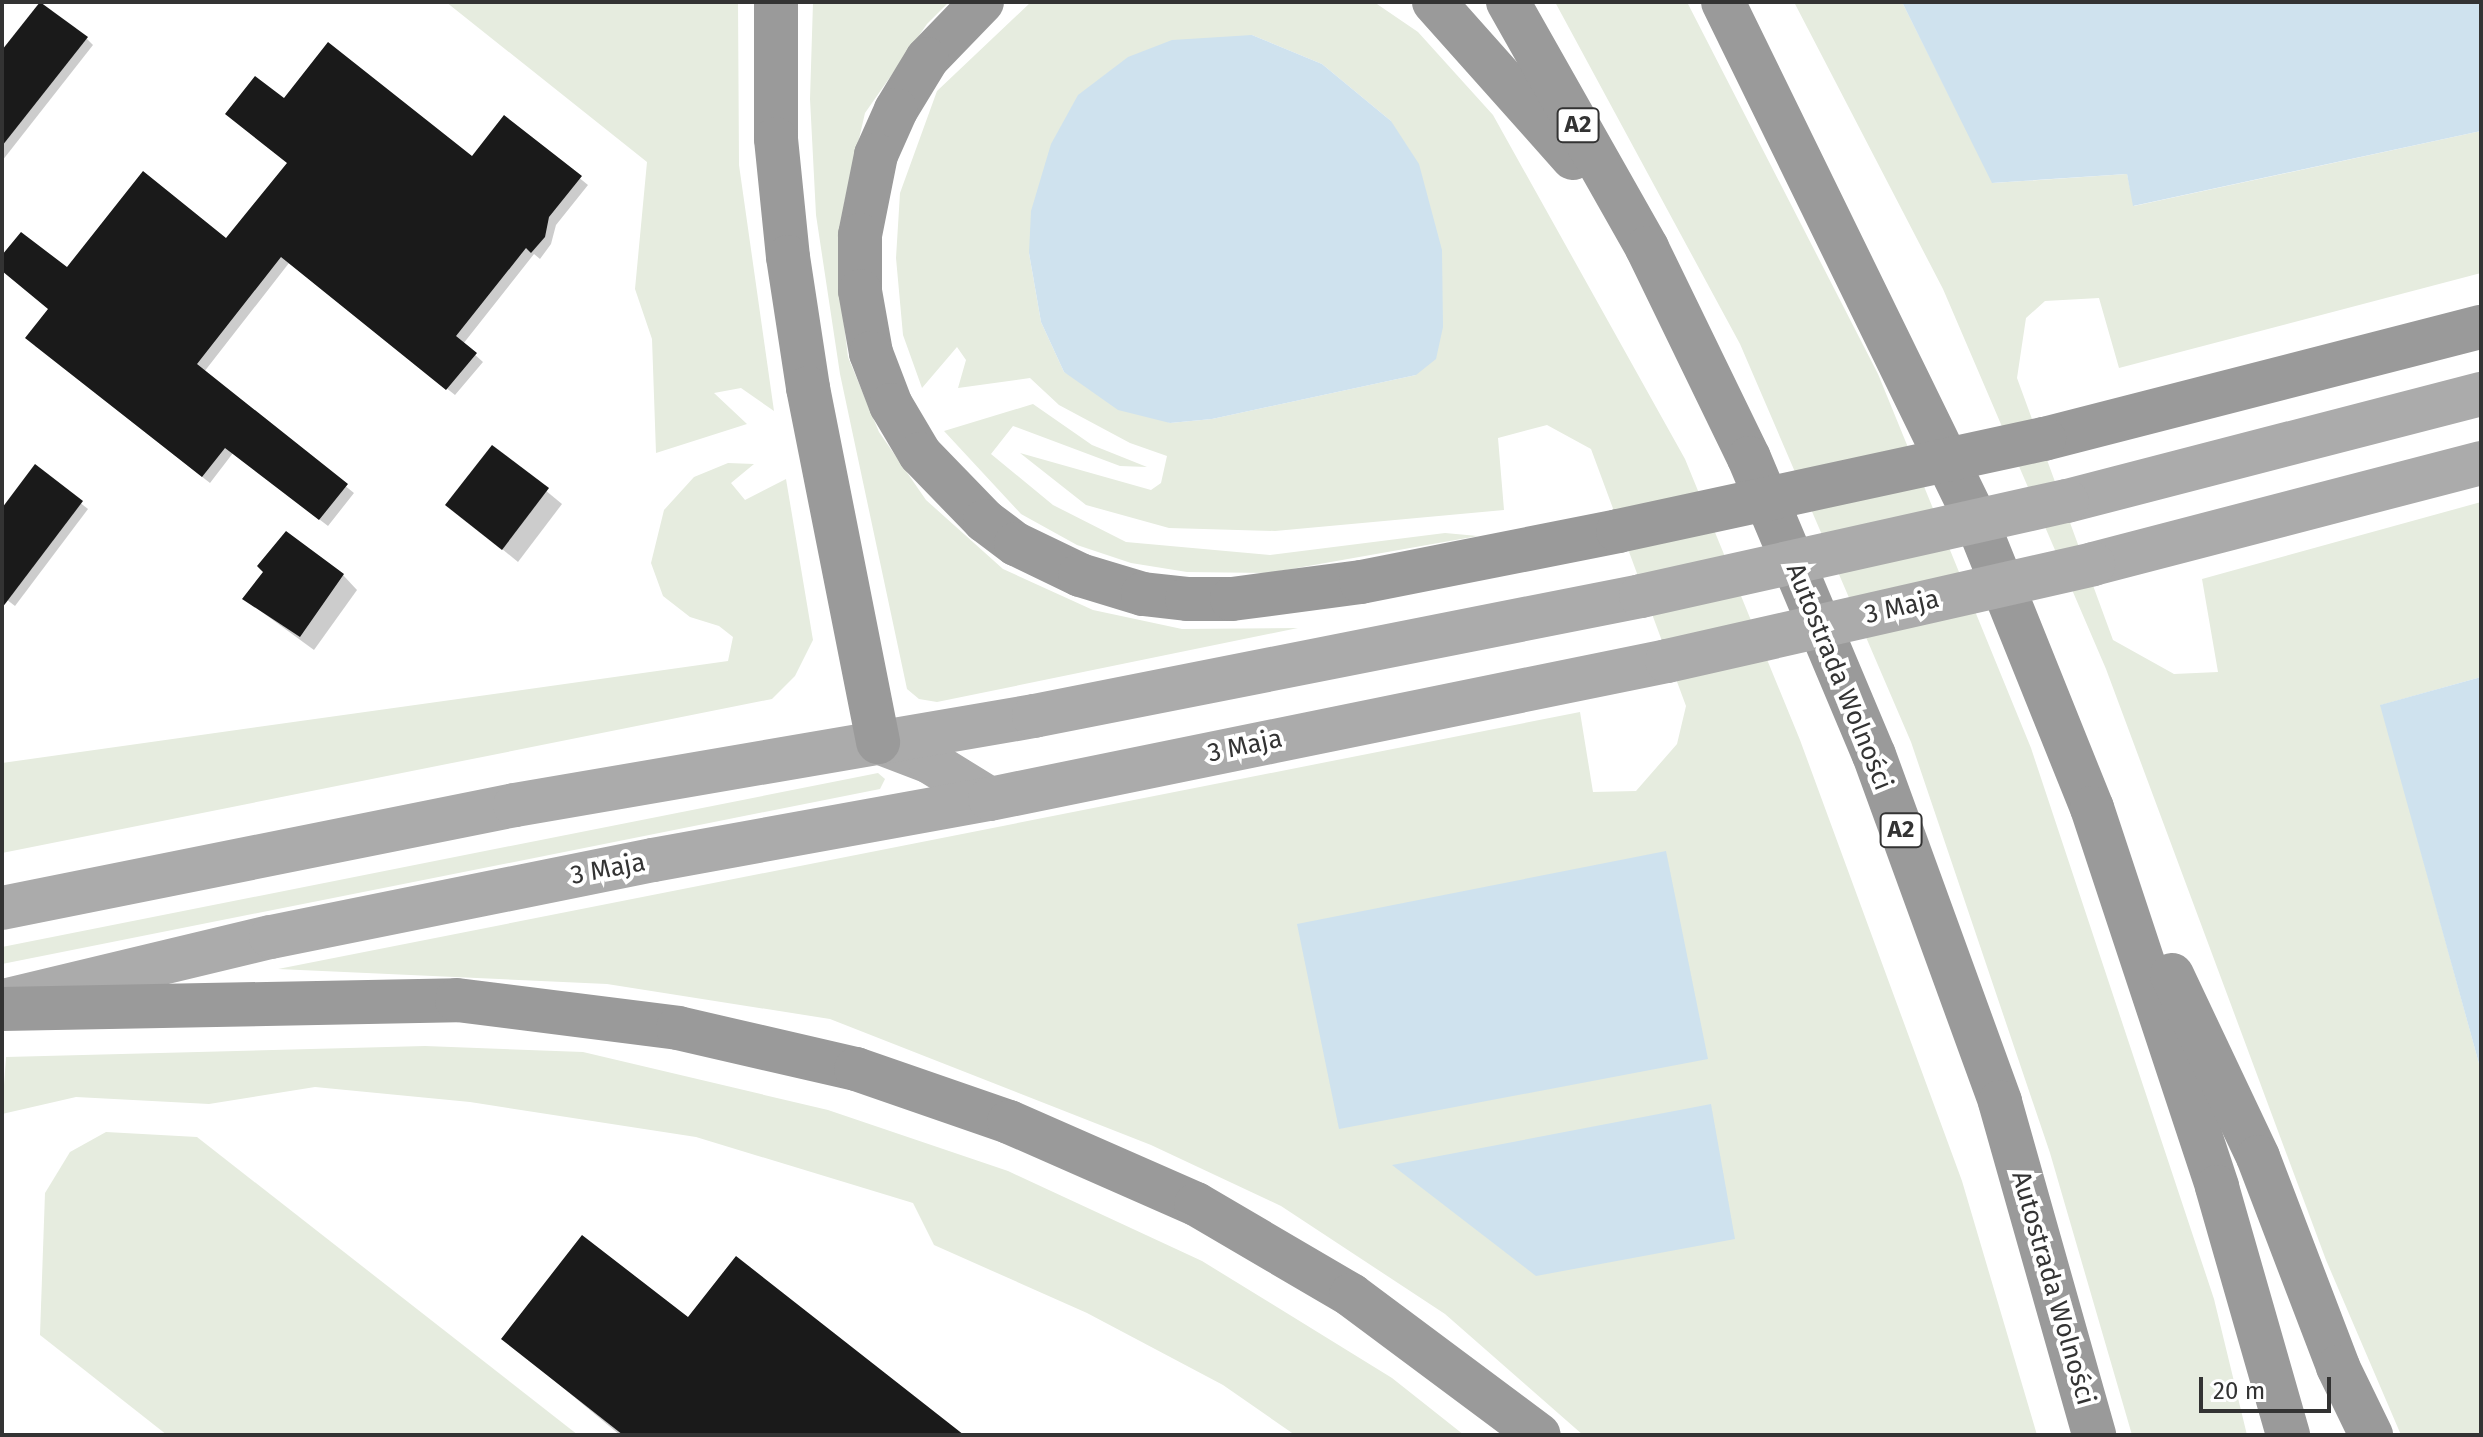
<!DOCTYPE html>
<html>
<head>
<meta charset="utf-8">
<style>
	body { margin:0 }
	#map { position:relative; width:2483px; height:1437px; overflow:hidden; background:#fff; font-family:"Fira Sans",sans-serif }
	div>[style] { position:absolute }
	.green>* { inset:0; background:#e6ecdf }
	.water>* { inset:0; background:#cfe2ee }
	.shadow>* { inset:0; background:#0003 }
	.building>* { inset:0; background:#1a1a1a }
	.major>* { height:44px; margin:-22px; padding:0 22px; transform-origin:22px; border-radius:22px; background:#ababab }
	.highway>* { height:44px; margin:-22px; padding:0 22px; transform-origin:22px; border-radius:22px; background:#9a9a9a }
	.major-bridge>* { height:44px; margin:-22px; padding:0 22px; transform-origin:22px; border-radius:22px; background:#ababab }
	.highway-bridge>* { height:44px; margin:-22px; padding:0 22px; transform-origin:22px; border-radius:22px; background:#9a9a9a }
	span { translate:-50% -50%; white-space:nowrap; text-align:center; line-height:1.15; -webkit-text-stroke:8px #fff; paint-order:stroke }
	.shield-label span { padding:2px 6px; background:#fff; border:2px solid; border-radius:6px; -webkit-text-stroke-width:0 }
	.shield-label { font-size:24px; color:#333; font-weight:700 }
	.street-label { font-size:26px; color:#333 }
	.frame { position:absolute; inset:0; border:4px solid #333; pointer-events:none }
	.scale { position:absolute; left:2199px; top:1377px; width:132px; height:36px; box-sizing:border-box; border:4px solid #333; border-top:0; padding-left:10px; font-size:24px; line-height:28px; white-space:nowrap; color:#333; -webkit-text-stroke:6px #fff; paint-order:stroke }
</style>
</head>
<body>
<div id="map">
	<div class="green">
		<i style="clip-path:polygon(446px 2px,738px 2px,739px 165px,774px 411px,741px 388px,714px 393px,747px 424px,656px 453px,652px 339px,635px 289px,647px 162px)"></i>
		<i style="clip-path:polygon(813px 2px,949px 2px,927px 24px,865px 113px,844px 204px,839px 283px,848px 357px,879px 432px,926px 500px,1003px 569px,1093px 610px,1182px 629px,1298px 628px,937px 702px,919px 699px,907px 689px,840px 374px,816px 215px,810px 99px)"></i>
		<i style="clip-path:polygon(evenodd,1031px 2px,1374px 2px,1418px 32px,1493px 115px,1685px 459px,1800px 740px,1962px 1181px,2037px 1435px,1583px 1435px,1445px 1314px,1281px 1206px,1151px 1145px,830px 1019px,607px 984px,278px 969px,1580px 712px,1593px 792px,1636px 791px,1677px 744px,1686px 706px,1591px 449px,1547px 425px,1498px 438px,1504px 510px,1275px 531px,1169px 528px,1086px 505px,1020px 453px,1151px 490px,1161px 483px,1167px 456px,1130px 443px,1059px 405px,1030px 378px,958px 388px,966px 360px,957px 347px,922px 388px,903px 335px,896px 258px,900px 193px,937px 91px,1031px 2px,1252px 35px,1322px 64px,1391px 121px,1416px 375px,1212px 419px,1170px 423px,1064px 372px,1041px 322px,1029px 253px,1252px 35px)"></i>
		<i style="clip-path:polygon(1555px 2px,1687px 2px,1878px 374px,2031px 748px,2214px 1299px,2247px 1435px,2132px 1435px,2050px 1153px,1911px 742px,1740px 344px)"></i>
		<i style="clip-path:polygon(1794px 2px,1902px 2px,1993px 183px,2127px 174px,2134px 206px,2481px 131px,2481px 273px,2119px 368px,2099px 298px,2045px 301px,2026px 318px,2017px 378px,2113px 640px,2174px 674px,2218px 672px,2202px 579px,2481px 502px,2481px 677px,2381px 705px,2481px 1071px,2481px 1435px,2401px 1435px,2326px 1260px,2106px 669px,1943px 289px)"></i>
		<i style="clip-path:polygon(1033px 404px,1092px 445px,1147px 467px,1120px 466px,1013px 426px,991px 454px,1053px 505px,1126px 542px,1270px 555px,1445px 533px,1478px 536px,1268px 573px,1187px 572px,1131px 563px,1077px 545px,1021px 514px,944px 431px)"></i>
		<i style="clip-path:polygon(728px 463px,754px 464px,731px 483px,745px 500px,786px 479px,813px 640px,795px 676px,772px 699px,2px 853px,2px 763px,728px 661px,733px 637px,719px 626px,690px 617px,663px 596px,651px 563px,664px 510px,694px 477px)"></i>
		<i style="clip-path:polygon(878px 773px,885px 779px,880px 789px,2px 964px,2px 947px)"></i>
		<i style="clip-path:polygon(425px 1046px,583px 1052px,828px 1110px,1008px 1171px,1202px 1261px,1392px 1378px,1464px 1435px,1295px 1435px,1223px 1385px,1087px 1313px,934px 1245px,913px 1203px,696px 1137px,470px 1102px,315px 1087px,209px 1104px,76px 1097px,2px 1114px,6px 1057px)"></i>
		<i style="clip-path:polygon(106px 1132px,197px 1137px,578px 1435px,167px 1435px,40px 1335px,45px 1193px,70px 1152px)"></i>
	</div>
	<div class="water">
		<i style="clip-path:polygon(1902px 2px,2481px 2px,2481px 131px,2133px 206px,2127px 174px,1992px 183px)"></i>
		<i style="clip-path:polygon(1252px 35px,1322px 64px,1391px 121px,1419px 164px,1442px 250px,1443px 327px,1436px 359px,1416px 375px,1212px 419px,1170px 423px,1118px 410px,1064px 372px,1041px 322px,1029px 253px,1031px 211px,1051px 144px,1078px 95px,1128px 57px,1172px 40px)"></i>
		<i style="clip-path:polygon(2481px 677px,2481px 1071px,2380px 705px)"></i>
		<i style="clip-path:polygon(1666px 851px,1708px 1059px,1339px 1129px,1297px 924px)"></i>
		<i style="clip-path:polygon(1711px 1104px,1735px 1239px,1536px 1276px,1392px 1165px)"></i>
	</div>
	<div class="shadow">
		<i style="clip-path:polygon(87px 39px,93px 45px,2px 161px,2px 53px)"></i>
		<i style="clip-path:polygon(284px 101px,472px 159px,505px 117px,588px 185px,556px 225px,551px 244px,540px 259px,534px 254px,463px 344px,483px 362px,455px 395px,289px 263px,204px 372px,354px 493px,328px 526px,233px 453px,210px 483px,35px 346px,50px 310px,2px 269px,2px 258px,67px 270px,227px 240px,289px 164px)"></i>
		<i style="clip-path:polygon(493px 447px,562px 504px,518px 562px,448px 505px)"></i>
		<i style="clip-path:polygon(35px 467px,88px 509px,15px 606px,2px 596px,2px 510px)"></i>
		<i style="clip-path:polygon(343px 575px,357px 590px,314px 650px,244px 599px)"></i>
		<i style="clip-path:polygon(688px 1320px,961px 1435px,620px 1435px,504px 1339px)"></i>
	</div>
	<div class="building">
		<i style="clip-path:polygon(40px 2px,88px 37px,2px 146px,2px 50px)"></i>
		<i style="clip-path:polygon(328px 42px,472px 156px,504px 115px,582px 176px,549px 217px,545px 237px,531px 253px,526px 248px,456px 336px,477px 353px,446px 390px,281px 257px,197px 364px,348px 484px,319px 520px,225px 448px,202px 477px,25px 338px,48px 309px,2px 271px,2px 255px,21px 232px,67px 267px,143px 171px,226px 238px,287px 163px,225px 114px,255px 76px,284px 98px)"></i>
		<i style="clip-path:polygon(492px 445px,549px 488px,502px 550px,445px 505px)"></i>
		<i style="clip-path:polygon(35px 464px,83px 501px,2px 608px,2px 508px)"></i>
		<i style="clip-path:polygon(286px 531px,344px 574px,300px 637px,242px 599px,263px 572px,257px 566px)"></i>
		<i style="clip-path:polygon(582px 1235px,688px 1317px,736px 1256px,964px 1435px,623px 1435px,501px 1339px)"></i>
	</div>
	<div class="major">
		<i style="left:2067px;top:501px;width:428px;rotate:-14.5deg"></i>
		<i style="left:2093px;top:564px;width:401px;rotate:-14.6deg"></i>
		<i style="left:878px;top:742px;width:56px;rotate:21deg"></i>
		<i style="left:930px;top:762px;width:70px;rotate:31.7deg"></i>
		<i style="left:2px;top:908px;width:523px;rotate:-11.35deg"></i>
		<i style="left:515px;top:805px;width:527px;rotate:-9.73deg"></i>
		<i style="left:1034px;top:716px;width:619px;rotate:-11.18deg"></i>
		<i style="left:8px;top:1000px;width:270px;rotate:-13.5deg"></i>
		<i style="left:271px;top:937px;width:390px;rotate:-11.4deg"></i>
		<i style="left:653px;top:860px;width:342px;rotate:-10.3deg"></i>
		<i style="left:990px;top:799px;width:691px;rotate:-11.52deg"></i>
	</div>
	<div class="highway">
		<i style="left:776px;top:2px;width:137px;rotate:90deg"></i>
		<i style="left:776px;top:139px;width:119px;rotate:84.2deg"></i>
		<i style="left:788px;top:257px;width:133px;rotate:81.3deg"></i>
		<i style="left:808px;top:388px;width:361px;rotate:78.8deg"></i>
		<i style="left:982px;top:2px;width:79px;rotate:134deg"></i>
		<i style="left:927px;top:59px;width:60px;rotate:121.3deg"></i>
		<i style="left:896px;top:110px;width:49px;rotate:114deg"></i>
		<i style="left:876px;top:155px;width:82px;rotate:101.3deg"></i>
		<i style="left:860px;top:235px;width:56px;rotate:90deg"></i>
		<i style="left:860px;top:291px;width:63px;rotate:79.9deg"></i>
		<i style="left:871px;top:353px;width:56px;rotate:69deg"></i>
		<i style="left:891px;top:405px;width:57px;rotate:59.4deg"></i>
		<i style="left:920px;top:454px;width:93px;rotate:45.9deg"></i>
		<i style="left:985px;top:521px;width:39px;rotate:37deg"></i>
		<i style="left:1016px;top:544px;width:71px;rotate:25.8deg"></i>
		<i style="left:1080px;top:575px;width:66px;rotate:16.8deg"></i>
		<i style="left:1143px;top:594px;width:44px;rotate:6.5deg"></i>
		<i style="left:1187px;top:599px;width:45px"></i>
		<i style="left:1232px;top:599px;width:130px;rotate:-7.5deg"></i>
		<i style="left:1361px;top:582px;width:262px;rotate:-11.2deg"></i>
		<i style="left:1434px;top:2px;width:209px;rotate:48.3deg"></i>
		<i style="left:1508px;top:2px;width:283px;rotate:60.5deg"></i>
		<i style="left:1647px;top:248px;width:233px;rotate:64.1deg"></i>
		<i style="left:1749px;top:458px;width:322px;rotate:67.2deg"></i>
		<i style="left:1874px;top:755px;width:369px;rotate:70deg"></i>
		<i style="left:2000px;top:1102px;width:346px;rotate:74.2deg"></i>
		<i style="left:1723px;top:2px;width:579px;rotate:63.97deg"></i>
		<i style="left:1977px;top:522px;width:308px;rotate:68.1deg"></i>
		<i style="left:2092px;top:808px;width:399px;rotate:71.7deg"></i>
		<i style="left:2217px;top:1187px;width:258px;rotate:74deg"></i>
		<i style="left:2044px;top:439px;width:451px;rotate:-14.4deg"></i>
		<i style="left:2172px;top:975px;width:201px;rotate:64.7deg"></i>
		<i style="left:2258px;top:1157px;width:225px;rotate:69.1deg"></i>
		<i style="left:2338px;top:1367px;width:76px;rotate:64.1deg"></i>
		<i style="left:2px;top:1009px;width:455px;rotate:-1.1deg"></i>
		<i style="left:457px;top:1000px;width:223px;rotate:7.2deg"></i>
		<i style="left:678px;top:1028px;width:183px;rotate:13deg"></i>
		<i style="left:856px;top:1069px;width:162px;rotate:19.1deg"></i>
		<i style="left:1009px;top:1122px;width:204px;rotate:23.7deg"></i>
		<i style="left:1196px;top:1204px;width:180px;rotate:30.4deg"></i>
		<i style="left:1351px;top:1295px;width:234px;rotate:36.7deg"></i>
	</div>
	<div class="major-bridge">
		<i style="left:1641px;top:596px;width:436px;rotate:-12.6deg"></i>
		<i style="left:1667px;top:661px;width:437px;rotate:-12.8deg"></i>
	</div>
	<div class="highway-bridge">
		<i style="left:1618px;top:531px;width:436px;rotate:-12.2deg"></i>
	</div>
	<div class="shield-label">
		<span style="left:1578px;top:125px">A2</span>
		<span style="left:1901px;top:830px">A2</span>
	</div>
	<div class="street-label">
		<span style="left:1902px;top:607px;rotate:-13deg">3 Maja</span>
		<span style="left:1839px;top:677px;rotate:68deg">Autostrada Wolności</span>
		<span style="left:1245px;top:746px;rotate:-12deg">3 Maja</span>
		<span style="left:608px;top:869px;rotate:-11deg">3 Maja</span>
		<span style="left:2053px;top:1288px;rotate:74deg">Autostrada Wolności</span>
	</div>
	<div class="frame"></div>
	<div class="scale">20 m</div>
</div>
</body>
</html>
